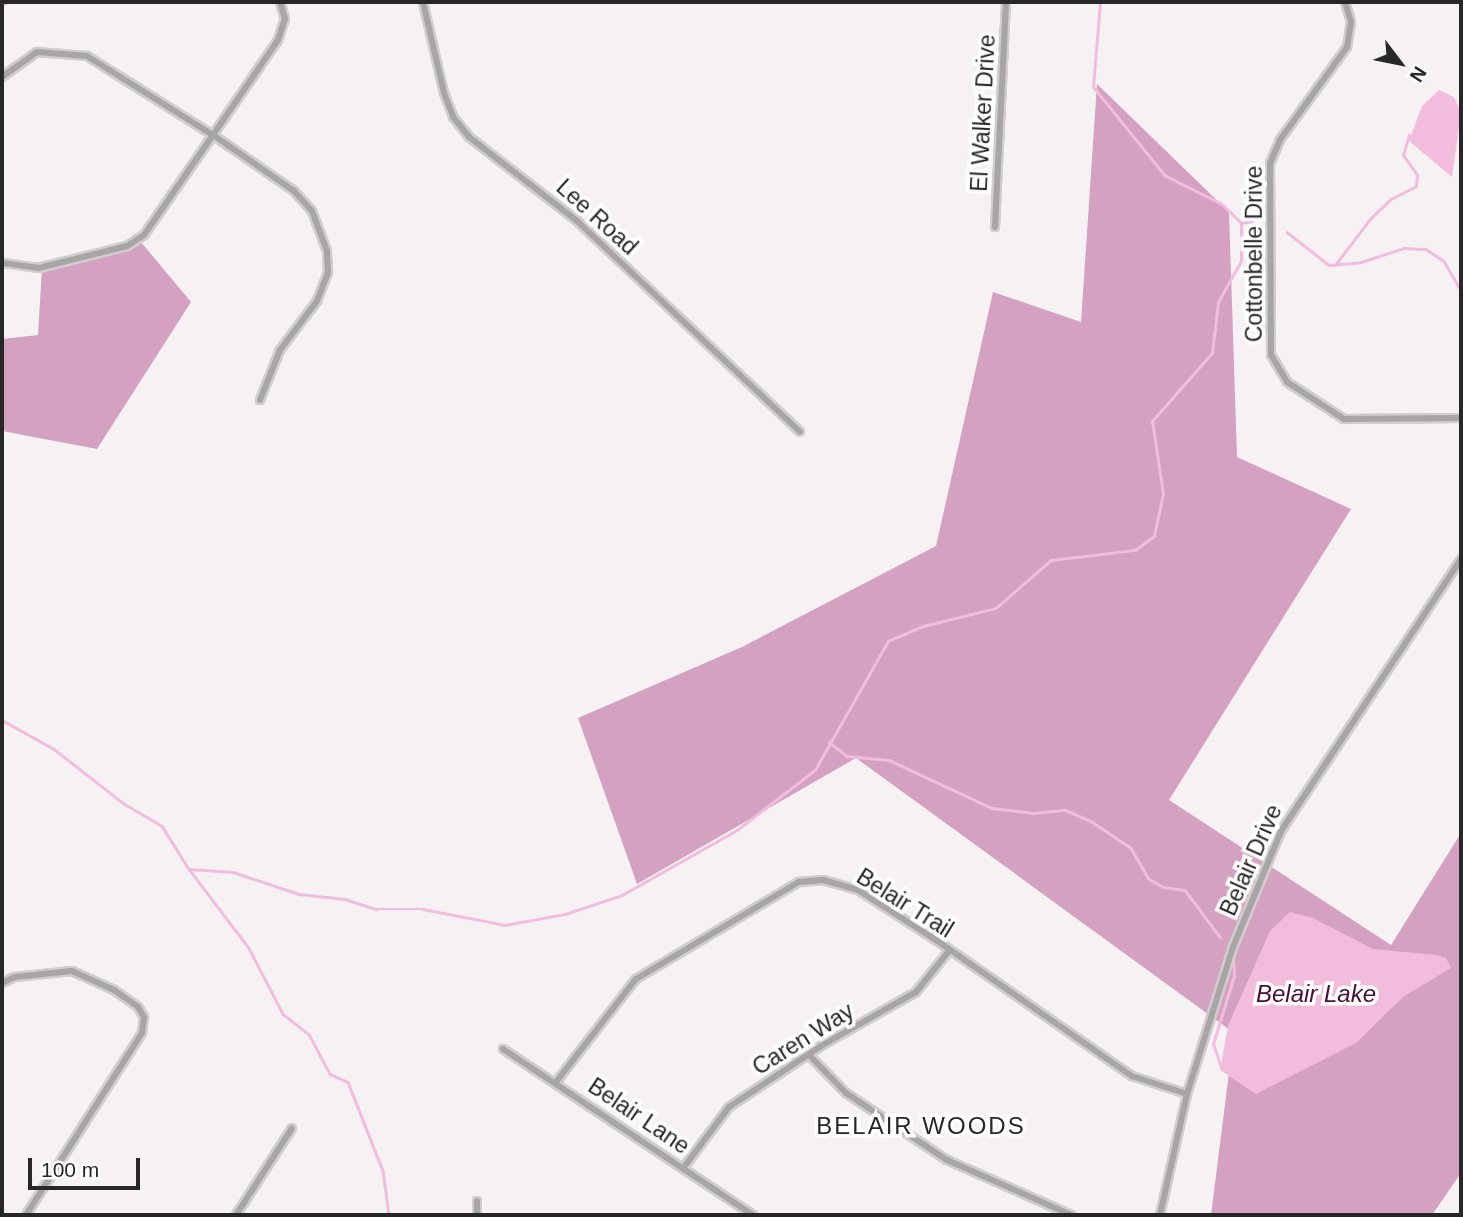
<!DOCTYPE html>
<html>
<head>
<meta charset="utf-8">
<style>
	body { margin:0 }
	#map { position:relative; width:1463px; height:1217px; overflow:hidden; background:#f6f2f4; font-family:Helvetica,sans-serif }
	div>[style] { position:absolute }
	.forest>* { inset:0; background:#d5a1c1 }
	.water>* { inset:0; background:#f2bddd }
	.stream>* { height:2.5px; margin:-1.25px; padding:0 1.25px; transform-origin:1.25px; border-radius:1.25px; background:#f2bddd }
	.roads { filter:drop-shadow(2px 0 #d1cdcf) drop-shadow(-2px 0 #d1cdcf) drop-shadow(0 2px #d1cdcf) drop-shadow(0 -2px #d1cdcf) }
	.minor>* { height:6px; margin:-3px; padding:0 3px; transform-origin:3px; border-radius:3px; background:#a7a5a6 }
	span { translate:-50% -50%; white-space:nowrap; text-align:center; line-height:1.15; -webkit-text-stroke:7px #fff; paint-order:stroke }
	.street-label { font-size:23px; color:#282728 }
	.water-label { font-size:24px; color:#490c38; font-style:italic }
	.neighbourhood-label { font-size:24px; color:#282728; letter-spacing:2px }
	.frame { position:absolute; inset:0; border:4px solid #282728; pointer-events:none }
	.north { position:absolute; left:1365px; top:28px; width:70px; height:70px; -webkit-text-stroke:5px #fff; paint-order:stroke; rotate:122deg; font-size:19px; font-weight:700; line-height:28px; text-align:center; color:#282728 }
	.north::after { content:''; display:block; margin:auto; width:24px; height:32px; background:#282728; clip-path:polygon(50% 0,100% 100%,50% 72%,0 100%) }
	.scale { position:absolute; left:28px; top:1158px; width:112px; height:32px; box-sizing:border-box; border:4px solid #282728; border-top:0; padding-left:9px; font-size:21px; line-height:24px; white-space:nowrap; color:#282728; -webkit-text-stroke:5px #fff; paint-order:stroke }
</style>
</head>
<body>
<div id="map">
	<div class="forest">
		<i style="clip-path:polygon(1097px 84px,1229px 212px,1237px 457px,1351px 509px,1169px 800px,1391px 945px,1461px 833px,1461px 1173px,1432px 1215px,1211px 1215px,1234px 1033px,856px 758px,637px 884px,578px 718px,742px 647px,936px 546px,993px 292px,1081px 322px)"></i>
		<i style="clip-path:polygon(140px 241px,191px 302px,97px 449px,2px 431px,2px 339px,38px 335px,42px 268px)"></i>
	</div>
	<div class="water">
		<i style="clip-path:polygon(1439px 90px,1454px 97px,1461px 113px,1452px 177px,1409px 141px,1422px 106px)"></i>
		<i style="clip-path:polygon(1290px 912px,1313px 918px,1373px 949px,1436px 955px,1446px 958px,1451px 968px,1403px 997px,1356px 1043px,1256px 1094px,1220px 1070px,1228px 1026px,1270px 931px)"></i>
	</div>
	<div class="stream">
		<i style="left:2px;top:4px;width:6px;rotate:-18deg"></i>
		<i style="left:1241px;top:223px;width:11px;rotate:-10deg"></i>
		<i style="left:1287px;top:232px;width:53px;rotate:38.2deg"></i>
		<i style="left:1329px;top:265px;width:32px;rotate:-5deg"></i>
		<i style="left:1361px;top:262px;width:45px;rotate:-18deg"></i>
		<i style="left:1404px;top:248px;width:22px;rotate:3deg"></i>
		<i style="left:1426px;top:249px;width:22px;rotate:34deg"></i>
		<i style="left:1444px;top:261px;width:34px;rotate:60deg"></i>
		<i style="left:1335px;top:265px;width:58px;rotate:-52.7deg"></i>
		<i style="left:1370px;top:219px;width:29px;rotate:-44deg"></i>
		<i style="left:1391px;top:199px;width:28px;rotate:-27deg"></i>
		<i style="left:1416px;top:186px;width:11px;rotate:-85deg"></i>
		<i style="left:1417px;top:175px;width:24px;rotate:-125deg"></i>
		<i style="left:1403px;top:155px;width:21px;rotate:-73deg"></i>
		<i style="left:2px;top:720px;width:60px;rotate:29.1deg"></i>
		<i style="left:54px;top:749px;width:88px;rotate:38deg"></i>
		<i style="left:123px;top:803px;width:45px;rotate:30.5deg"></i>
		<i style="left:162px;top:826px;width:51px;rotate:57.9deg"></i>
		<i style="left:189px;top:869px;width:44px;rotate:3.9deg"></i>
		<i style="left:233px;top:872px;width:70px;rotate:18.4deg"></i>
		<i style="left:299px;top:894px;width:46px;rotate:6.2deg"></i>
		<i style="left:345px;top:899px;width:33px;rotate:18deg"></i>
		<i style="left:376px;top:909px;width:47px"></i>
		<i style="left:423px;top:909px;width:84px;rotate:11deg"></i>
		<i style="left:505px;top:925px;width:61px;rotate:-10.4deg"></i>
		<i style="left:565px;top:914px;width:60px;rotate:-18.4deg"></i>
		<i style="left:622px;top:895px;width:132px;rotate:-29.5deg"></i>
		<i style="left:737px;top:830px;width:98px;rotate:-37.6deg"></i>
		<i style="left:815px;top:770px;width:148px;rotate:-60.5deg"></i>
		<i style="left:888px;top:641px;width:38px;rotate:-23deg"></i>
		<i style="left:923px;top:626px;width:75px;rotate:-13.9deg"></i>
		<i style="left:996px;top:608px;width:73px;rotate:-41.1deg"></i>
		<i style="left:1051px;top:560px;width:85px;rotate:-6.8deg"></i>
		<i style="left:1135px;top:550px;width:24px;rotate:-36deg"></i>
		<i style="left:1154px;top:536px;width:43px;rotate:-77.9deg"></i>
		<i style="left:1163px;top:494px;width:74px;rotate:-98.6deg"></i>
		<i style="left:1152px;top:421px;width:91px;rotate:-48.6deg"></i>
		<i style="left:1212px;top:353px;width:51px;rotate:-83.3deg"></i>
		<i style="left:1218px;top:302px;width:47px;rotate:-60.7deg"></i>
		<i style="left:1241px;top:261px;width:38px;rotate:-90deg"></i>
		<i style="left:1241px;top:223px;width:28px;rotate:-136deg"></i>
		<i style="left:1221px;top:204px;width:63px;rotate:-153.4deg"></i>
		<i style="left:1165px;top:176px;width:114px;rotate:-129deg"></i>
		<i style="left:1093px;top:87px;width:85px;rotate:-85.3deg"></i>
		<i style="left:829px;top:742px;width:23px;rotate:38deg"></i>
		<i style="left:847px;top:756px;width:42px;rotate:5.4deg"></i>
		<i style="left:889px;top:760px;width:114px;rotate:25deg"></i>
		<i style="left:992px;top:808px;width:42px;rotate:6.8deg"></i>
		<i style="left:1034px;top:813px;width:31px;rotate:-6deg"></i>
		<i style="left:1065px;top:810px;width:28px;rotate:23deg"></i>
		<i style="left:1091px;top:821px;width:48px;rotate:34deg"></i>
		<i style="left:1131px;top:848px;width:34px;rotate:60deg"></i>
		<i style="left:1148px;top:878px;width:17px;rotate:31deg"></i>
		<i style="left:1163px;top:887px;width:22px;rotate:8deg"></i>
		<i style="left:1185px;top:890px;width:59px;rotate:53.3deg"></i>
		<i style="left:189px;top:869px;width:99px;rotate:52.8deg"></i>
		<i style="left:249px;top:948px;width:74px;rotate:62.7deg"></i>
		<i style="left:283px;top:1014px;width:33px;rotate:38deg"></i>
		<i style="left:309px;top:1034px;width:45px;rotate:62.3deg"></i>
		<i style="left:330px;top:1074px;width:20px;rotate:24deg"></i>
		<i style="left:348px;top:1082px;width:96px;rotate:68.5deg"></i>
		<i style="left:383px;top:1171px;width:44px;rotate:82.2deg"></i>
		<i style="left:1221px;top:1067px;width:24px;rotate:-109deg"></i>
		<i style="left:1213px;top:1044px;width:71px;rotate:-72.8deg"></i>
		<i style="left:1234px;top:976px;width:17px;rotate:-93deg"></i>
	</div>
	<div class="roads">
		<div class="minor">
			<i style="left:423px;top:2px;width:93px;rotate:77deg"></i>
			<i style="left:444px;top:93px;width:26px;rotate:69deg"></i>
			<i style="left:453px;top:117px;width:26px;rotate:51deg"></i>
			<i style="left:469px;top:137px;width:135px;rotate:37.8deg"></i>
			<i style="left:576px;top:220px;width:308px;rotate:43.4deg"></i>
			<i style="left:1345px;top:2px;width:21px;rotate:73deg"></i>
			<i style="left:1351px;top:22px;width:25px;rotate:99deg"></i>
			<i style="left:1347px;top:47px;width:115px;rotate:125.8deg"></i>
			<i style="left:1280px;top:140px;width:25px;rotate:113deg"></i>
			<i style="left:1270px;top:163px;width:192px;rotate:89.7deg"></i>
			<i style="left:1271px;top:355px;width:31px;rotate:59deg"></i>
			<i style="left:1287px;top:382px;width:68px;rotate:33deg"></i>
			<i style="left:1344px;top:419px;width:117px;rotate:-0.5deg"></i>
			<i style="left:2px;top:77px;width:43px;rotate:-35.5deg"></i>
			<i style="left:37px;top:52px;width:50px;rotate:4.6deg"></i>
			<i style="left:87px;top:56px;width:149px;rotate:32.1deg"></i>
			<i style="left:213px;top:135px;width:121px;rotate:124.6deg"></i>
			<i style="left:144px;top:235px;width:20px;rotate:147deg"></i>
			<i style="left:127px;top:246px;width:91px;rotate:166deg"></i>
			<i style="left:39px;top:268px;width:37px;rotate:-172deg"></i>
			<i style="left:995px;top:227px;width:225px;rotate:-87.2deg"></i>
			<i style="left:260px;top:400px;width:54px;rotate:-68.2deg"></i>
			<i style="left:280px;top:350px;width:61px;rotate:-52.9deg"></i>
			<i style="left:317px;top:301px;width:31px;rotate:-69deg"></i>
			<i style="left:328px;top:272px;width:21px;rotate:-93deg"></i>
			<i style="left:327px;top:251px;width:43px;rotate:-110.6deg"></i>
			<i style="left:312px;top:211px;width:27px;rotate:-132deg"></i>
			<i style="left:294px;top:191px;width:98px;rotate:-145.3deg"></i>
			<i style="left:213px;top:135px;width:115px;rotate:-55.6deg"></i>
			<i style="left:278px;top:40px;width:22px;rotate:-72deg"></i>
			<i style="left:285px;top:19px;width:18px;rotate:-106deg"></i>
			<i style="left:2px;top:983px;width:14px;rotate:-25deg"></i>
			<i style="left:15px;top:977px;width:57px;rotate:-6deg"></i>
			<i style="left:72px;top:971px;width:46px;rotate:24.3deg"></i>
			<i style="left:114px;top:990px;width:29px;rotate:35deg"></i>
			<i style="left:138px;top:1007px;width:12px;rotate:59deg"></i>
			<i style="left:144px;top:1017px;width:16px;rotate:97deg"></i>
			<i style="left:142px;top:1033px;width:216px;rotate:122.5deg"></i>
			<i style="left:503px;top:1049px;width:300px;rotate:33.6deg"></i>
			<i style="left:809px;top:1055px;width:53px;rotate:45.8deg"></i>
			<i style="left:846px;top:1093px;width:121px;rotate:33.6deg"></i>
			<i style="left:947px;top:1160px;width:136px;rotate:23.9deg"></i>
			<i style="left:556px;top:1082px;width:130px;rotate:-52.2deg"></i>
			<i style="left:636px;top:979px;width:190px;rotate:-30.8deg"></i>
			<i style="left:799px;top:882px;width:24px;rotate:-5deg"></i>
			<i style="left:823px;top:880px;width:36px;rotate:16deg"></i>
			<i style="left:858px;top:890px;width:93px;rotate:32.7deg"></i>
			<i style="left:936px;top:940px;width:239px;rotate:34.8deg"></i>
			<i style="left:1132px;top:1076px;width:58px;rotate:18.1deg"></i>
			<i style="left:684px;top:1167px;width:75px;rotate:-53.1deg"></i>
			<i style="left:729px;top:1107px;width:110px;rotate:-33.5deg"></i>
			<i style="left:821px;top:1046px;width:109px;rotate:-29.6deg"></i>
			<i style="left:916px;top:992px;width:53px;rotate:-51.2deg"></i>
			<i style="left:236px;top:1215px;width:103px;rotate:-57.2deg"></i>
			<i style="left:477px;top:1215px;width:14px;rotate:-90deg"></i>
			<i style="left:1160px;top:1215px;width:124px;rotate:-77.4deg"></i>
			<i style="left:1187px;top:1094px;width:154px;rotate:-72.6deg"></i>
			<i style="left:1233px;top:947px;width:126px;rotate:-67.5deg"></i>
			<i style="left:1281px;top:831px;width:326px;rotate:-56.5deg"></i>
		</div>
	</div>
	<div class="street-label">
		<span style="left:983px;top:113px;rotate:-87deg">El Walker Drive</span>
		<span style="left:597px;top:217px;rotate:42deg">Lee Road</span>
		<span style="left:1254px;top:254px;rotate:-90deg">Cottonbelle Drive</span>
		<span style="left:1251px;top:860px;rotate:-66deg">Belair Drive</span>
		<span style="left:905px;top:903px;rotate:32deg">Belair Trail</span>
		<span style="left:803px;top:1039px;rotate:-32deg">Caren Way</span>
		<span style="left:639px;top:1116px;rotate:34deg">Belair Lane</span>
	</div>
	<div class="water-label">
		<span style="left:1316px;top:994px">Belair Lake</span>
	</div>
	<div class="neighbourhood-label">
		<span style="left:921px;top:1126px">BELAIR WOODS</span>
	</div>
	<div class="frame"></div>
	<div class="north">N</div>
	<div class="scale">100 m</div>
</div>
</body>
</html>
